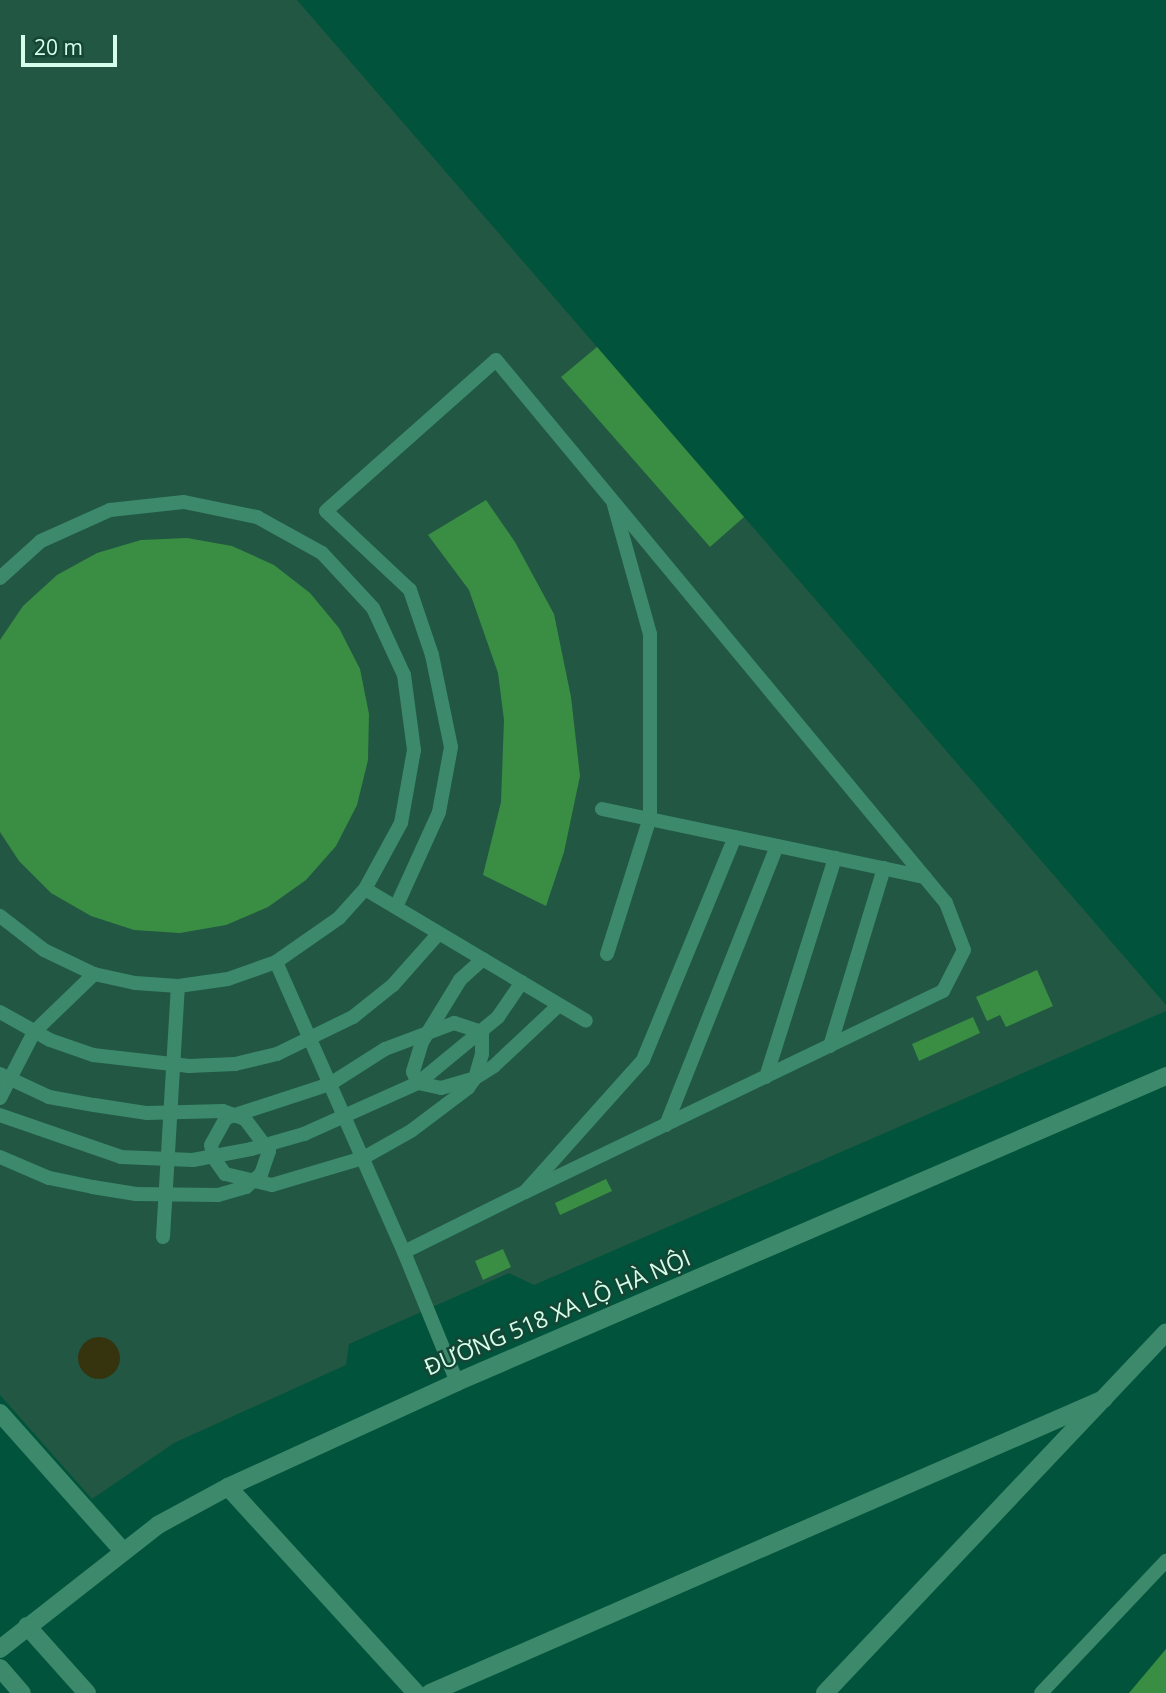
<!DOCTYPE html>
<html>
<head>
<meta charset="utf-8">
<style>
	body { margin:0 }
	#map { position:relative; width:1166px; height:1693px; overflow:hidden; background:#02533b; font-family:"Open Sans",sans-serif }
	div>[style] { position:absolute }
	.built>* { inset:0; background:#225743 }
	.water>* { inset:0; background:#36340f }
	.round { border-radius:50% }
	.building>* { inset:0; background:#398e43 }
	.service>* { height:14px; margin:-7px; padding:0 7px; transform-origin:7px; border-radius:7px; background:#3c896c }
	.minor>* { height:18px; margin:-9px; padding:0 9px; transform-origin:9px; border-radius:9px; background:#3c896c }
	.tertiary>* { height:18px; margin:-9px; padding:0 9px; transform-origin:9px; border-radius:9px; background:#3c896c }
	span { translate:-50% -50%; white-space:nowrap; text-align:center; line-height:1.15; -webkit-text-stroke:5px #154534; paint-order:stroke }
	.street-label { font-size:23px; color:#d5ffeb }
	.scale { position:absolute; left:21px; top:35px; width:96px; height:32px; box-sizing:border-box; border:4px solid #d5ffeb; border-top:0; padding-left:9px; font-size:21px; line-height:24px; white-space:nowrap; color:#d5ffeb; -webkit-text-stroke:5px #154534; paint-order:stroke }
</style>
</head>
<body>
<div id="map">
	<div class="built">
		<i style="clip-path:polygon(0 0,297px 0,1166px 1005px,1166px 1011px,534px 1285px,509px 1273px,349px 1344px,346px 1365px,174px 1443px,92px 1499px,0 1395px)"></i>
	</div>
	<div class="water">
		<i class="round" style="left:78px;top:1337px;width:42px;height:42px"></i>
	</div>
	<div class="building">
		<i style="clip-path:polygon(597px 347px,744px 517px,710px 547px,561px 377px)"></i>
		<i style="clip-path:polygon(486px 500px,515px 542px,554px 614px,571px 697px,580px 776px,564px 852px,546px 906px,483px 875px,501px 802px,504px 720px,498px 673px,469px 590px,428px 535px)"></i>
		<i style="clip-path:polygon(187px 538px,232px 546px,274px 565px,310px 593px,339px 628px,360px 669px,369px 714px,368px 760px,357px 805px,336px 846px,306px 880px,268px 907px,226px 925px,180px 933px,134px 930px,91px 916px,51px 893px,19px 861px,0 832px,0 640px,23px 606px,57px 575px,97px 553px,141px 540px)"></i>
		<i style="clip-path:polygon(1037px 970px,1053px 1006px,1006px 1027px,1000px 1015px,987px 1021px,976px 997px)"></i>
		<i style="clip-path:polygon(973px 1017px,980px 1033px,919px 1061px,912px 1044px)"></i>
		<i style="clip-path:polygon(606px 1179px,612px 1191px,560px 1215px,555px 1203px)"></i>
		<i style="clip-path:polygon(503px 1249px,511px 1267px,483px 1280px,475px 1261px)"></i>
		<i style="clip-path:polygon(1166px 1649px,1166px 1693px,1129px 1693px)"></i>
	</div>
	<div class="service">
		<i style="left:0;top:578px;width:55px;rotate:-42.1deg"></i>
		<i style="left:41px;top:541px;width:76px;rotate:-24.2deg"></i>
		<i style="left:110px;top:510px;width:74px;rotate:-6.2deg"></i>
		<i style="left:184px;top:502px;width:75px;rotate:11.6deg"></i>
		<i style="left:257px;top:517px;width:74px;rotate:29deg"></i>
		<i style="left:322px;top:553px;width:75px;rotate:47.2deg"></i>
		<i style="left:373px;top:608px;width:74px;rotate:65.2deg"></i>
		<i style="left:404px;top:675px;width:76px;rotate:82.4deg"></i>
		<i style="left:414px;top:750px;width:74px;rotate:100.1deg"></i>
		<i style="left:401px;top:823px;width:75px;rotate:118.6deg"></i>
		<i style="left:365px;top:889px;width:39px;rotate:132deg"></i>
		<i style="left:339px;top:918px;width:77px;rotate:145.1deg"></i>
		<i style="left:276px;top:962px;width:51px;rotate:160.5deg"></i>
		<i style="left:228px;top:979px;width:50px;rotate:172deg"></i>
		<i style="left:178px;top:986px;width:43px;rotate:-176deg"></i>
		<i style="left:135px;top:983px;width:42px;rotate:-167.6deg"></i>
		<i style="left:94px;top:974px;width:55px;rotate:-154.4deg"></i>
		<i style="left:44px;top:950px;width:56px;rotate:-142.3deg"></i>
		<i style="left:602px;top:809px;width:330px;rotate:11.9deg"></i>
		<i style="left:365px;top:889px;width:257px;rotate:30.8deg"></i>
		<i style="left:396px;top:907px;width:104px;rotate:-65.6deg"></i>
		<i style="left:439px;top:812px;width:66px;rotate:-79.5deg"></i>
		<i style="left:451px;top:747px;width:94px;rotate:-101.7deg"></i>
		<i style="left:432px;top:655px;width:69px;rotate:-108.7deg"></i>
		<i style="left:410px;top:590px;width:115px;rotate:-136.8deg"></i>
		<i style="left:326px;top:511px;width:227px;rotate:-41.6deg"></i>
		<i style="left:496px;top:360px;width:705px;rotate:50.35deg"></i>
		<i style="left:946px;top:903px;width:50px;rotate:69deg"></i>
		<i style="left:964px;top:950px;width:46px;rotate:117.1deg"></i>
		<i style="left:943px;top:991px;width:464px;rotate:154.3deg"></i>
		<i style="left:607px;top:954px;width:143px;rotate:-72.5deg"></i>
		<i style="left:650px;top:818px;width:184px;rotate:-90deg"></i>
		<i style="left:650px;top:634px;width:134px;rotate:-105.6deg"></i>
		<i style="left:483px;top:959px;width:31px;rotate:138deg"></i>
		<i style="left:460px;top:980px;width:73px;rotate:121.5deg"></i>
		<i style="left:422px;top:1042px;width:31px;rotate:107deg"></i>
		<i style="left:413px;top:1072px;width:12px;rotate:66deg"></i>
		<i style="left:418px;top:1083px;width:24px;rotate:12deg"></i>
		<i style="left:441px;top:1088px;width:35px;rotate:-16deg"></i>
		<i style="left:475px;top:1078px;width:22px;rotate:-32deg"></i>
		<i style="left:494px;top:1066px;width:89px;rotate:-43.2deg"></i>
		<i style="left:276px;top:962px;width:317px;rotate:66.2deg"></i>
		<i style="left:0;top:1012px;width:57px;rotate:29.2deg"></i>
		<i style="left:50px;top:1040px;width:46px;rotate:19.2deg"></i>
		<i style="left:93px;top:1055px;width:97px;rotate:6.5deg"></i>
		<i style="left:189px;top:1066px;width:46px;rotate:-2.5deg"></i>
		<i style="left:235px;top:1064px;width:43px;rotate:-13.4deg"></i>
		<i style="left:277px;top:1054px;width:85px;rotate:-26deg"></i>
		<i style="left:353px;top:1017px;width:51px;rotate:-38.7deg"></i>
		<i style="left:393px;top:985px;width:69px;rotate:-48.5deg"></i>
		<i style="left:454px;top:1023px;width:29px;rotate:18deg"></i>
		<i style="left:482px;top:1032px;width:22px;rotate:90deg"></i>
		<i style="left:482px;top:1054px;width:25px;rotate:106deg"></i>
		<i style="left:475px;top:1078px;width:12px;rotate:125deg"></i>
		<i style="left:468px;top:1088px;width:71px;rotate:143deg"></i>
		<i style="left:411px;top:1131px;width:55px;rotate:150.6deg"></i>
		<i style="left:363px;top:1158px;width:95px;rotate:163.5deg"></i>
		<i style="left:272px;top:1185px;width:48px;rotate:-166.8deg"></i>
		<i style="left:225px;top:1174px;width:21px;rotate:-125deg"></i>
		<i style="left:213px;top:1157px;width:12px;rotate:-99deg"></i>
		<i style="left:211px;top:1145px;width:31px;rotate:-61deg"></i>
		<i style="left:226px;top:1118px;width:109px;rotate:-18.1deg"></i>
		<i style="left:330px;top:1084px;width:65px;rotate:-32.5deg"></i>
		<i style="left:385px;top:1049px;width:74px;rotate:-20.6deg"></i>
		<i style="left:830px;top:1046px;width:186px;rotate:-73.1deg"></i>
		<i style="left:0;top:1074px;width:54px;rotate:25.1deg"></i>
		<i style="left:49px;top:1097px;width:46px;rotate:10.1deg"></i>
		<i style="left:94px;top:1105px;width:54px;rotate:8.6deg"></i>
		<i style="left:147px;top:1113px;width:76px;rotate:-1.5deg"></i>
		<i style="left:223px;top:1111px;width:23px;rotate:20deg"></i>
		<i style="left:245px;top:1119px;width:40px;rotate:53deg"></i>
		<i style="left:269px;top:1151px;width:24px;rotate:109deg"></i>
		<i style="left:261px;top:1174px;width:20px;rotate:139deg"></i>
		<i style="left:246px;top:1187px;width:29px;rotate:164deg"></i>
		<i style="left:218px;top:1195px;width:82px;rotate:-179.3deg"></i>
		<i style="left:136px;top:1194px;width:44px;rotate:-170.8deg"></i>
		<i style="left:93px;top:1187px;width:45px;rotate:-168.4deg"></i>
		<i style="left:49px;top:1178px;width:53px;rotate:-156.8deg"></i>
		<i style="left:766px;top:1077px;width:230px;rotate:-72.5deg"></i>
		<i style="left:0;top:1098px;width:74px;rotate:-62.7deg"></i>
		<i style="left:34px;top:1032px;width:83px;rotate:-44deg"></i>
		<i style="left:0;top:1115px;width:128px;rotate:19.1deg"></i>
		<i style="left:121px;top:1157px;width:72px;rotate:2.4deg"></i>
		<i style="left:193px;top:1160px;width:59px;rotate:-10.7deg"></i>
		<i style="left:251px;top:1149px;width:55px;rotate:-15.8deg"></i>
		<i style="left:304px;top:1134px;width:125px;rotate:-24.1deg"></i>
		<i style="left:418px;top:1083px;width:104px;rotate:-39.5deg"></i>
		<i style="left:498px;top:1017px;width:42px;rotate:-55.6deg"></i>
		<i style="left:666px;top:1125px;width:300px;rotate:-68.3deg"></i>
		<i style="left:163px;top:1237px;width:251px;rotate:-86.6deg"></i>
		<i style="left:457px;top:1382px;width:140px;rotate:-112.2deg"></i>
		<i style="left:404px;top:1252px;width:135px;rotate:-26.4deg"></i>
		<i style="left:525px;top:1192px;width:177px;rotate:-48.2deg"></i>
		<i style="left:643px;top:1060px;width:241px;rotate:-67.6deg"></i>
		<i style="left:1041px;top:1693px;width:182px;rotate:-46.6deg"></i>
	</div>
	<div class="minor">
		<i style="left:0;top:1413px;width:185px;rotate:48.3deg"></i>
		<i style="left:228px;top:1487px;width:279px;rotate:47.6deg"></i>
		<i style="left:27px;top:1626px;width:90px;rotate:48.2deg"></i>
		<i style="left:0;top:1668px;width:33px;rotate:49deg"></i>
		<i style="left:430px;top:1693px;width:735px;rotate:-23.57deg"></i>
		<i style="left:825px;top:1693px;width:496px;rotate:-46.6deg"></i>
	</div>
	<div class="tertiary">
		<i style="left:0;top:1649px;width:201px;rotate:-38.1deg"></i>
		<i style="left:158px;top:1525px;width:80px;rotate:-28.5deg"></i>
		<i style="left:228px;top:1487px;width:252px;rotate:-24.6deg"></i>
		<i style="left:457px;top:1382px;width:772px;rotate:-23.34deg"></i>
	</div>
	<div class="street-label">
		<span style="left:557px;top:1312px;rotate:-23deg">ĐƯỜNG 518 XA LỘ HÀ NỘI</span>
	</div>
	<div class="scale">20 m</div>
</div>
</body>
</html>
